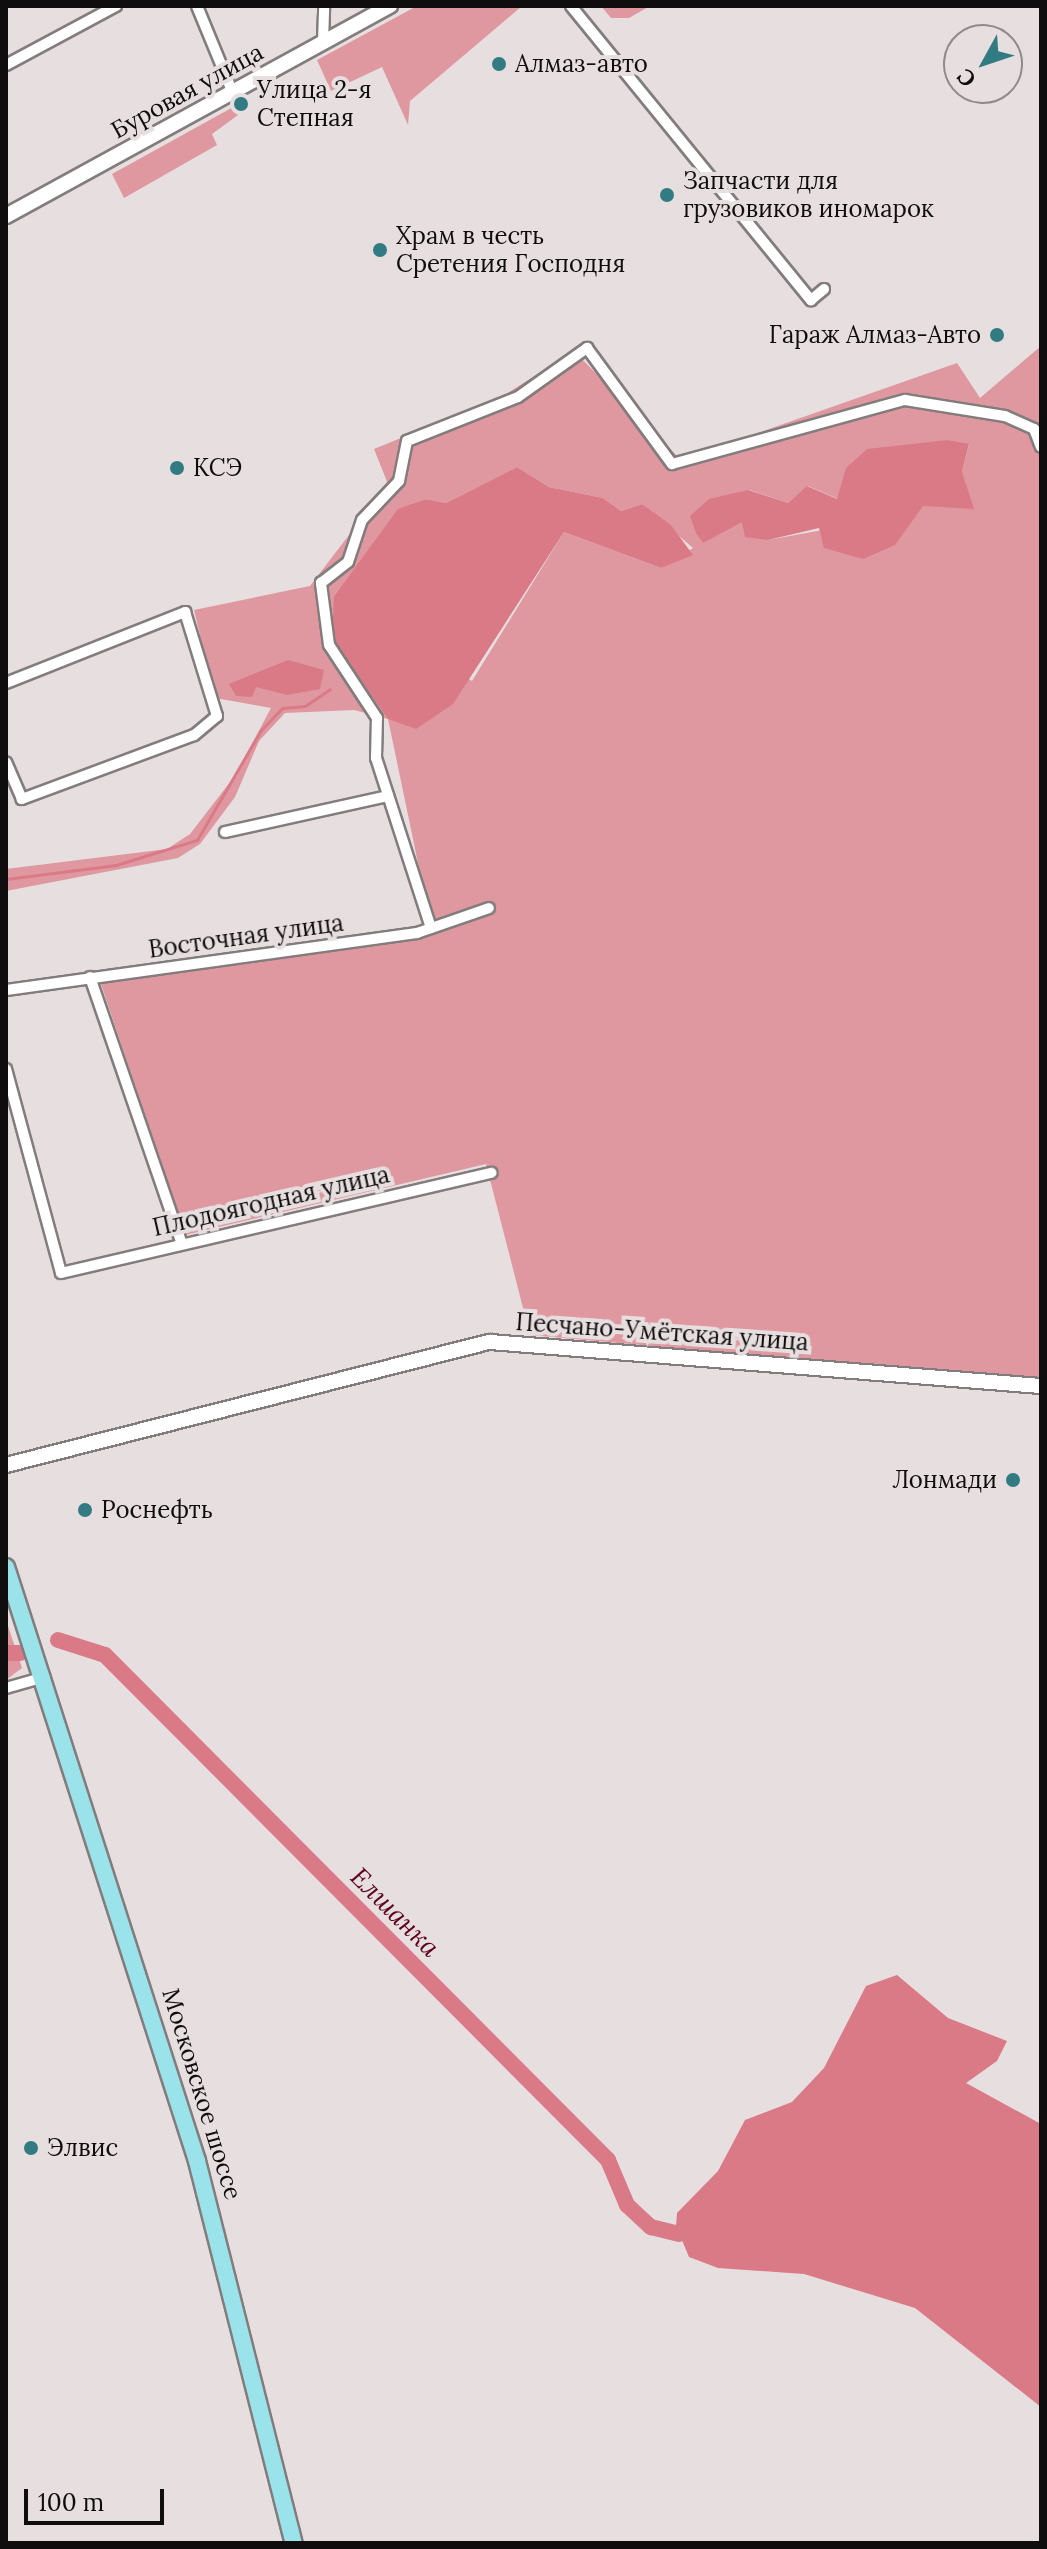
<!DOCTYPE html>
<html>
<head>
<meta charset="utf-8">
<style>
	body { margin:0 }
	#map { position:relative; width:1047px; height:2549px; overflow:hidden; background:#e6dedf; font-family:Lora,serif }
	div>[style] { position:absolute }
	.green>* { inset:0; background:#df98a0 }
	.water>* { inset:0; background:#da7a87 }
	.stream>* { height:3px; margin:-1.5px; padding:0 1.5px; transform-origin:1.5px; border-radius:1.5px; background:#da7a87 }
	.river>* { height:16px; margin:-8px; padding:0 8px; transform-origin:8px; border-radius:8px; background:#da7a87 }
	.roads { filter:drop-shadow(2px 0 #837c7d) drop-shadow(-2px 0 #837c7d) drop-shadow(0 2px #837c7d) drop-shadow(0 -2px #837c7d) }
	.minor>* { height:10px; margin:-5px; padding:0 5px; transform-origin:5px; border-radius:5px; background:#fff }
	.secondary>* { height:14px; margin:-7px; padding:0 7px; transform-origin:7px; border-radius:7px; background:#fff }
	.primary>* { height:16px; margin:-8px; padding:0 8px; transform-origin:8px; border-radius:8px; background:#9ae3eb }
	.dots>* { width:22px; height:22px; translate:-50% -50%; box-sizing:border-box; border:4px solid #e6dedf; border-radius:50% }
	span { translate:-50% -50%; white-space:nowrap; text-align:center; line-height:1.15; -webkit-text-stroke:8px #e6dedf; paint-order:stroke }
	.poi-label { font-size:24px; color:#100d0e }
	.left { translate:0 -50%; text-align:left }
	.right { translate:-100% -50%; text-align:right }
	.street-label { font-size:24px; color:#100d0e }
	.water-label { font-size:26px; color:#5c021f; font-style:italic }
	.frame { position:absolute; inset:0; border:8px solid #100d0e; pointer-events:none }
	.north { position:absolute; left:943px; top:24px; width:80px; height:80px; box-sizing:border-box; background:#e6dedf; border:2px solid #908a8b; border-radius:50%; rotate:230deg; font-size:22px; font-weight:700; line-height:32px; text-align:center; color:#100d0e }
	.north::after { content:''; display:block; margin:auto; width:28px; height:36px; background:#327b82; clip-path:polygon(50% 0,100% 100%,50% 72%,0 100%) }
	.scale { position:absolute; left:24px; top:2489px; width:140px; height:36px; box-sizing:border-box; border:4px solid #100d0e; border-top:0; padding-left:10px; font-size:24px; line-height:28px; white-space:nowrap; color:#100d0e; -webkit-text-stroke:6px #e6dedf; paint-order:stroke }
</style>
</head>
<body>
<div id="map">
	<div class="green">
		<i style="clip-path:polygon(417px 6px,522px 6px,410px 101px,408px 125px,382px 67px,331px 91px,317px 60px)"></i>
		<i style="clip-path:polygon(601px 6px,650px 6px,629px 18px,611px 18px)"></i>
		<i style="clip-path:polygon(235px 106px,238px 115px,212px 134px,217px 145px,124px 198px,112px 174px)"></i>
		<i style="clip-path:polygon(evenodd,1041px 346px,1041px 1381px,530px 1335px,486px 1164px,185px 1235px,101px 984px,432px 930px,388px 719px,354px 710px,285px 713px,259px 741px,235px 797px,200px 844px,178px 858px,6px 891px,6px 869px,167px 849px,190px 834px,234px 777px,271px 708px,215px 698px,194px 610px,310px 586px,388px 484px,374px 449px,503px 396px,574px 351px,681px 460px,957px 363px,980px 398px,1041px 346px,948px 440px,969px 445px,962px 472px,915px 513px,768px 540px,723px 497px,749px 490px,788px 503px,808px 486px,838px 499px,842px 486px,948px 440px,1041px 346px,517px 467px,549px 487px,603px 498px,621px 511px,642px 504px,693px 548px,661px 568px,564px 532px,472px 681px,334px 596px,398px 510px,426px 499px,446px 503px,517px 467px)"></i>
		<i style="clip-path:polygon(6px 1620px,22px 1668px,6px 1680px)"></i>
	</div>
	<div class="water">
		<i style="clip-path:polygon(948px 440px,969px 444px,962px 472px,974px 509px,923px 506px,895px 545px,863px 559px,824px 548px,819px 528px,768px 540px,745px 537px,742px 522px,703px 543px,696px 533px,690px 516px,709px 499px,748px 490px,788px 503px,807px 486px,837px 499px,846px 468px,867px 449px)"></i>
		<i style="clip-path:polygon(517px 467px,549px 487px,603px 498px,621px 511px,642px 504px,671px 525px,693px 555px,661px 568px,564px 532px,453px 704px,416px 729px,388px 719px,332px 638px,334px 596px,398px 509px,426px 499px,446px 503px)"></i>
		<i style="clip-path:polygon(288px 660px,324px 670px,320px 689px,287px 695px,256px 687px,252px 697px,236px 696px,229px 684px)"></i>
		<i style="clip-path:polygon(897px 1975px,948px 2018px,1007px 2041px,997px 2061px,966px 2083px,1041px 2124px,1041px 2407px,915px 2308px,804px 2274px,718px 2268px,689px 2257px,676px 2226px,677px 2213px,718px 2171px,745px 2120px,792px 2102px,824px 2068px,866px 1986px)"></i>
	</div>
	<div class="stream">
		<i style="left:6px;top:879px;width:111px;rotate:-7.3deg"></i>
		<i style="left:116px;top:865px;width:85px;rotate:-17.2deg"></i>
		<i style="left:197px;top:840px;width:127px;rotate:-59.8deg"></i>
		<i style="left:261px;top:730px;width:30px;rotate:-46deg"></i>
		<i style="left:282px;top:708px;width:23px;rotate:-5deg"></i>
		<i style="left:305px;top:706px;width:30px;rotate:-34deg"></i>
	</div>
	<div class="river">
		<i style="left:58px;top:1640px;width:49px;rotate:17.7deg"></i>
		<i style="left:105px;top:1655px;width:713px;rotate:45.11deg"></i>
		<i style="left:608px;top:2160px;width:49px;rotate:67.1deg"></i>
		<i style="left:627px;top:2205px;width:33px;rotate:43deg"></i>
		<i style="left:651px;top:2227px;width:29px;rotate:14deg"></i>
		<i style="left:6px;top:1653px;width:14px"></i>
	</div>
	<div class="roads">
		<div class="minor">
			<i style="left:197px;top:6px;width:92px;rotate:67.6deg"></i>
			<i style="left:571px;top:6px;width:380px;rotate:50.8deg"></i>
			<i style="left:811px;top:300px;width:17px;rotate:-40deg"></i>
			<i style="left:323px;top:41px;width:35px;rotate:-88deg"></i>
			<i style="left:6px;top:65px;width:125px;rotate:-28.2deg"></i>
			<i style="left:6px;top:683px;width:193px;rotate:-21.6deg"></i>
			<i style="left:185px;top:612px;width:109px;rotate:72.9deg"></i>
			<i style="left:217px;top:716px;width:30px;rotate:140deg"></i>
			<i style="left:194px;top:735px;width:184px;rotate:159.6deg"></i>
			<i style="left:22px;top:799px;width:40px;rotate:-113.4deg"></i>
			<i style="left:225px;top:832px;width:167px;rotate:-12.5deg"></i>
			<i style="left:431px;top:928px;width:179px;rotate:-107.9deg"></i>
			<i style="left:376px;top:758px;width:40px;rotate:-88.6deg"></i>
			<i style="left:377px;top:718px;width:87px;rotate:-123.3deg"></i>
			<i style="left:329px;top:645px;width:63px;rotate:-97.4deg"></i>
			<i style="left:321px;top:583px;width:34px;rotate:-38deg"></i>
			<i style="left:348px;top:562px;width:44px;rotate:-71.6deg"></i>
			<i style="left:362px;top:520px;width:54px;rotate:-46.5deg"></i>
			<i style="left:399px;top:481px;width:41px;rotate:-78.7deg"></i>
			<i style="left:407px;top:441px;width:119px;rotate:-21.6deg"></i>
			<i style="left:518px;top:397px;width:85px;rotate:-35.4deg"></i>
			<i style="left:587px;top:348px;width:144px;rotate:53.8deg"></i>
			<i style="left:672px;top:464px;width:242px;rotate:-15.4deg"></i>
			<i style="left:905px;top:400px;width:101px;rotate:9.1deg"></i>
			<i style="left:1005px;top:416px;width:32px;rotate:24deg"></i>
			<i style="left:1034px;top:429px;width:19px;rotate:69deg"></i>
			<i style="left:90px;top:977px;width:279px;rotate:71deg"></i>
			<i style="left:6px;top:990px;width:415px;rotate:-7.9deg"></i>
			<i style="left:417px;top:933px;width:76px;rotate:-19.1deg"></i>
			<i style="left:6px;top:1069px;width:211px;rotate:74.9deg"></i>
			<i style="left:61px;top:1273px;width:442px;rotate:-13.1deg"></i>
			<i style="left:6px;top:1688px;width:40px;rotate:-16deg"></i>
		</div>
		<div class="secondary">
			<i style="left:6px;top:216px;width:438px;rotate:-28.7deg"></i>
			<i style="left:6px;top:1465px;width:499px;rotate:-14.3deg"></i>
			<i style="left:490px;top:1342px;width:553px;rotate:4.57deg"></i>
		</div>
		<div class="primary">
			<i style="left:6px;top:1567px;width:624px;rotate:72.17deg"></i>
			<i style="left:197px;top:2161px;width:394px;rotate:75.8deg"></i>
		</div>
	</div>
	<div class="dots">
		<i style="left:499px;top:64px;background:#327b82"></i>
		<i style="left:241px;top:104px;background:#327b82"></i>
		<i style="left:667px;top:195px;background:#327b82"></i>
		<i style="left:380px;top:250px;background:#327b82"></i>
		<i style="left:997px;top:335px;background:#327b82"></i>
		<i style="left:177px;top:468px;background:#327b82"></i>
		<i style="left:1013px;top:1480px;background:#327b82"></i>
		<i style="left:85px;top:1510px;background:#327b82"></i>
		<i style="left:31px;top:2148px;background:#327b82"></i>
	</div>
	<div class="poi-label">
		<span class="left" style="left:515px;top:64px">Алмаз-авто</span>
		<span class="left" style="left:257px;top:104px">Улица 2-я<br>Степная</span>
		<span class="left" style="left:683px;top:195px">Запчасти для<br>грузовиков иномарок</span>
		<span class="left" style="left:396px;top:250px">Храм в честь<br>Сретения Господня</span>
		<span class="right" style="left:981px;top:335px">Гараж Алмаз-Авто</span>
		<span class="left" style="left:193px;top:468px">КСЭ</span>
		<span class="right" style="left:997px;top:1480px">Лонмади</span>
		<span class="left" style="left:101px;top:1510px">Роснефть</span>
		<span class="left" style="left:47px;top:2148px">Элвис</span>
	</div>
	<div class="street-label">
		<span style="left:187px;top:91px;rotate:-29deg">Буровая улица</span>
		<span style="left:246px;top:936px;rotate:-8deg">Восточная улица</span>
		<span style="left:271px;top:1201px;rotate:-13deg">Плодоягодная улица</span>
		<span style="left:662px;top:1332px;rotate:4deg">Песчано-Умётская улица</span>
		<span style="left:202px;top:2094px;rotate:73deg">Московское шоссе</span>
	</div>
	<div class="water-label">
		<span style="left:395px;top:1912px;rotate:45deg">Елшанка</span>
	</div>
	<div class="frame"></div>
	<div class="north">С</div>
	<div class="scale">100 m</div>
</div>
</body>
</html>
